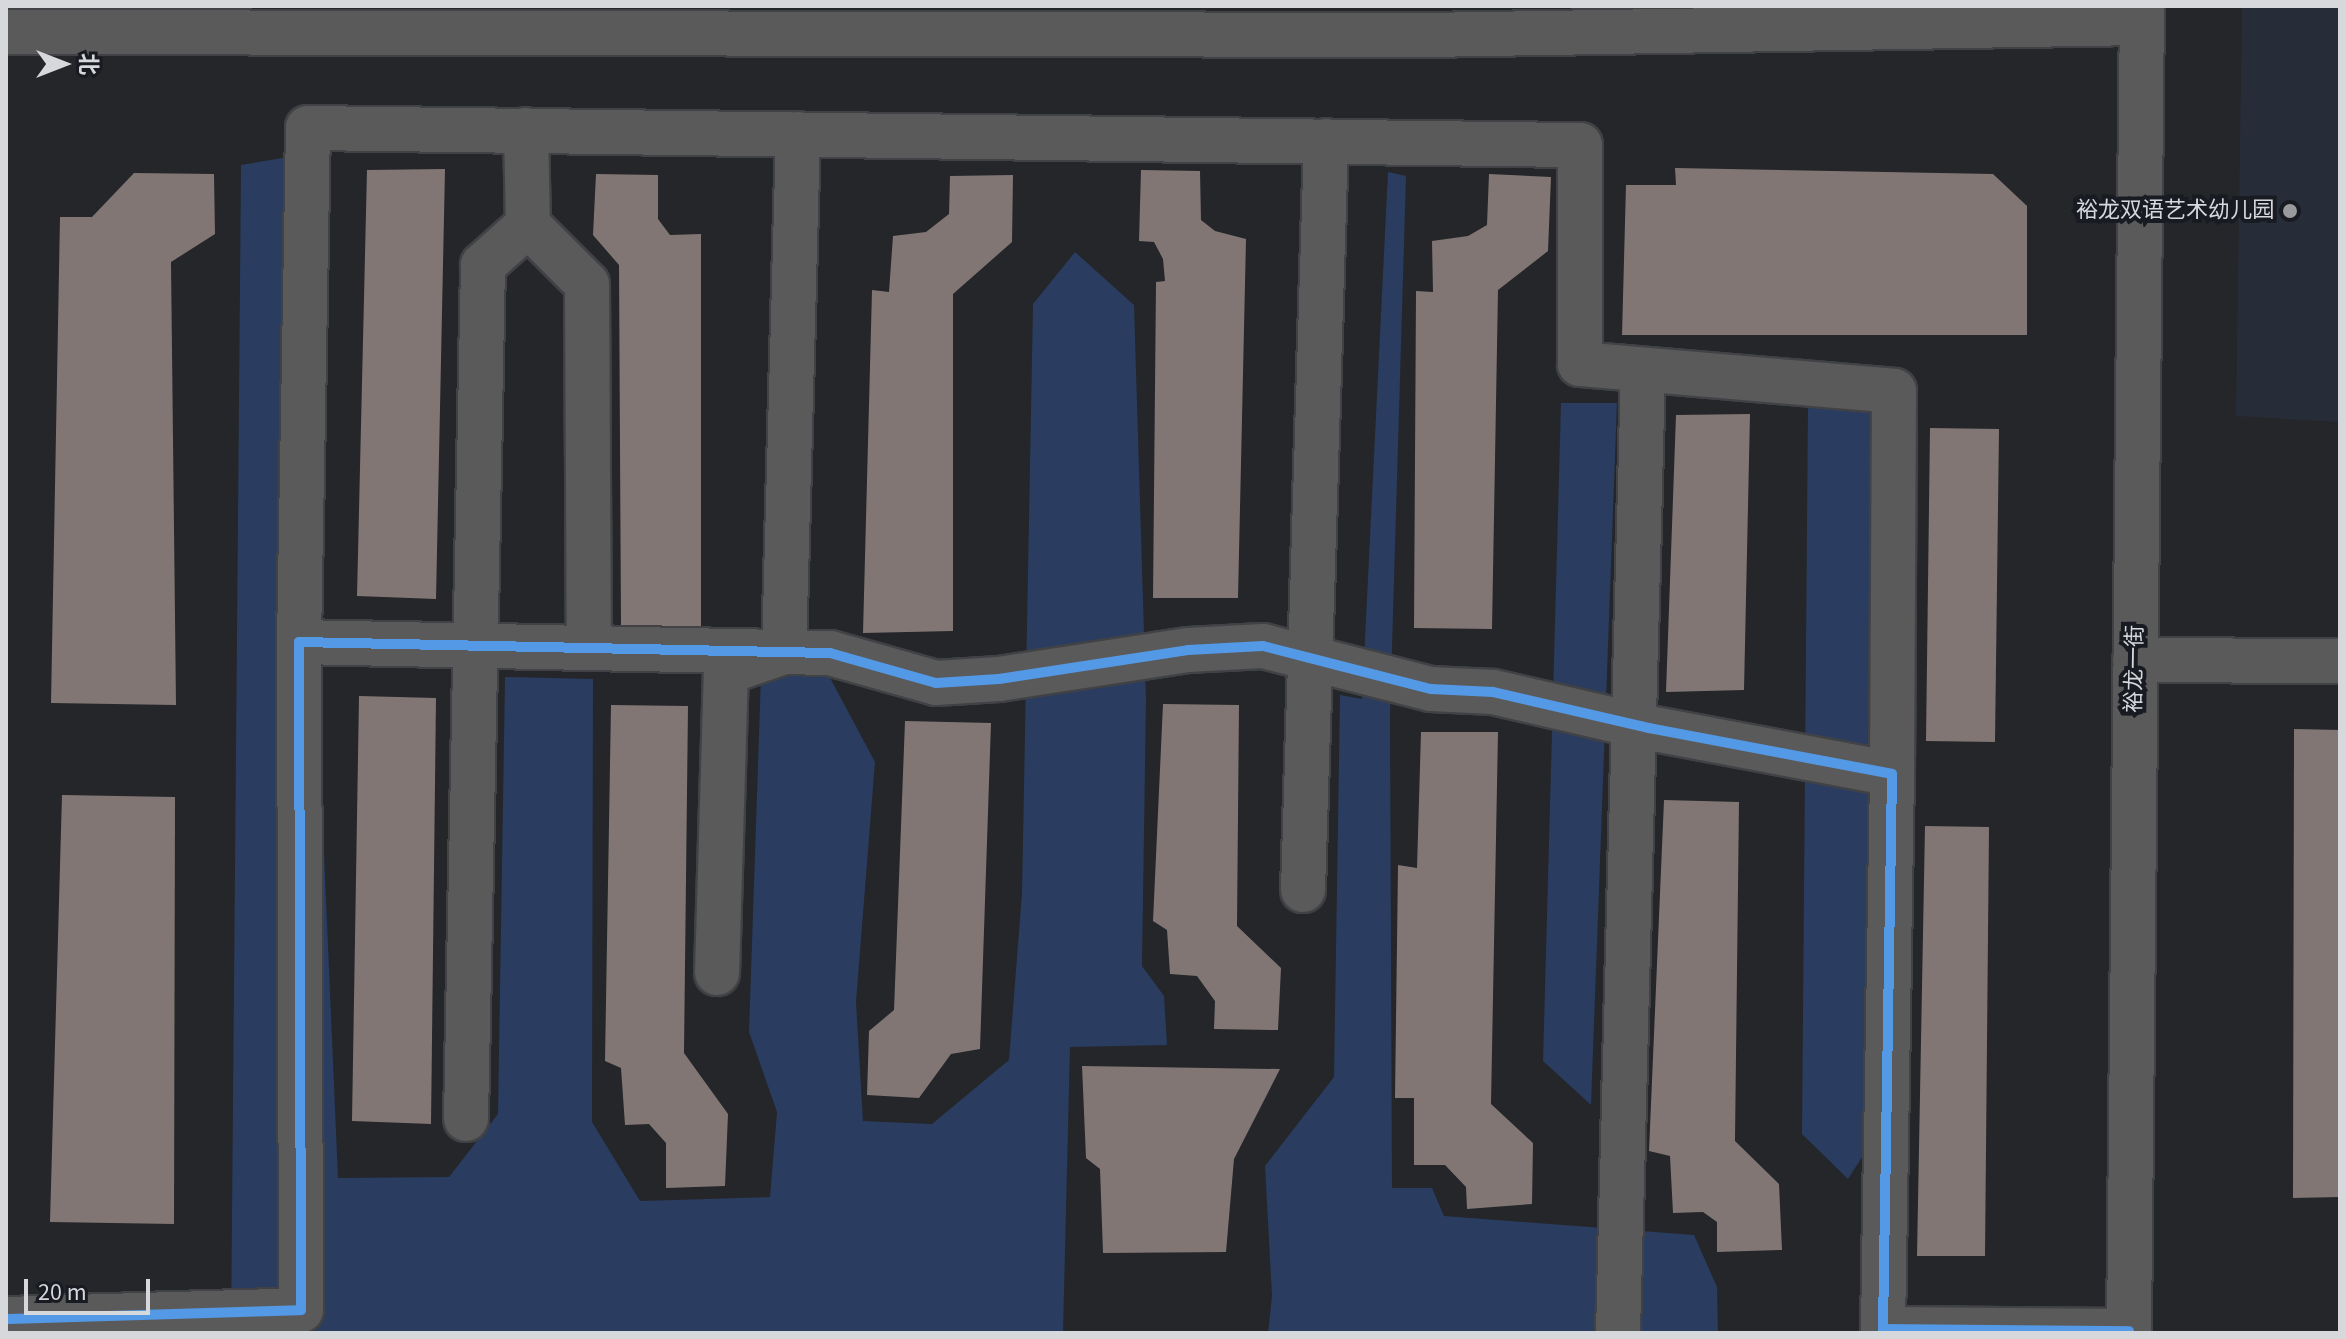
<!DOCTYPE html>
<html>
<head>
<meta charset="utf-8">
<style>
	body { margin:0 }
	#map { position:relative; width:2346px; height:1339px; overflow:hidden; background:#242629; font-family:"Source Sans 3","Noto Sans SC",sans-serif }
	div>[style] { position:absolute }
	.built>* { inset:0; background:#272d38 }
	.green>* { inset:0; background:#2a3c5f }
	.building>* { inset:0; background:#827675 }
	.roads { filter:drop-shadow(2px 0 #414245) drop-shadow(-2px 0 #414245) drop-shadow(0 2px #414245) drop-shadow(0 -2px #414245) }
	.minor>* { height:44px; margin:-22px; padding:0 22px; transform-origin:22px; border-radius:22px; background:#5a5a5b }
	.cycleway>* { height:10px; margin:-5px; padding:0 5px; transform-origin:5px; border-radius:5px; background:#5399e6 }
	.dots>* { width:22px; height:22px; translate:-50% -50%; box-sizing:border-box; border:4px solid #181b21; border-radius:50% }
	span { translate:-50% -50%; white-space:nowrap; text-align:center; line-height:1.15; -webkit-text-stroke:8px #181b21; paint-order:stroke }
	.poi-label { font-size:22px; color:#d6d8dc }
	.right { translate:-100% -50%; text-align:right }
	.street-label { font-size:22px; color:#d6d8dc }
	.frame { position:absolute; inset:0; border:8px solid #d6d8dc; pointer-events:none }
	.north { position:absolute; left:24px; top:24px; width:80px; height:80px; -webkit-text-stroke:6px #181b21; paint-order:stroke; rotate:90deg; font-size:22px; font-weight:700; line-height:32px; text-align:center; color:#d6d8dc }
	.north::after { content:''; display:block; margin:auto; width:28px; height:36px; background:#d6d8dc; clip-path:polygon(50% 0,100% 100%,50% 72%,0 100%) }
	.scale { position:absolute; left:24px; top:1279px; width:126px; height:36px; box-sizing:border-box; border:4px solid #d6d8dc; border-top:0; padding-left:10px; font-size:24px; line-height:28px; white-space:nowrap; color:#d6d8dc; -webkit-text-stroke:6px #181b21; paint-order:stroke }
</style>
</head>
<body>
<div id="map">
	<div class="built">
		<i style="clip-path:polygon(2242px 6px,2340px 6px,2340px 422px,2236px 416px)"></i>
	</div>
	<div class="green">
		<i style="clip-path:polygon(294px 156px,338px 1178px,449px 1177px,498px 1114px,505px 677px,593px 679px,592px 1122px,640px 1201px,770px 1197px,777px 1112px,749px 1032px,761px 675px,828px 674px,875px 762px,856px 1002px,863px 1121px,932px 1124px,1009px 1060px,1022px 893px,1033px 304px,1075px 252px,1134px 305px,1146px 699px,1142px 966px,1164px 996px,1167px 1045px,1070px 1047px,1063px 1333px,231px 1333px,241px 165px)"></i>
		<i style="clip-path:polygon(1388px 172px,1406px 176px,1390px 715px,1392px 1188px,1432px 1188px,1444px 1216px,1694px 1235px,1717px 1287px,1718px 1333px,1268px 1333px,1272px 1296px,1265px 1166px,1334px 1077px,1340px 695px,1362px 699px)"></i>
		<i style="clip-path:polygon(1872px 400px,1877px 1134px,1848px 1179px,1802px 1134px,1808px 401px)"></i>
		<i style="clip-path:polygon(1561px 403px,1617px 403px,1591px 1105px,1543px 1061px)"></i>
	</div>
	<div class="building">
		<i style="clip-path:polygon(1675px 168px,1993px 174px,2027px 206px,2027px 335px,1622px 335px,1626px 185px,1676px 185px)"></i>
		<i style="clip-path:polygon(445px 169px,436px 599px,357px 596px,367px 170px)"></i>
		<i style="clip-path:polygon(1141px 170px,1200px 171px,1201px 220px,1215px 231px,1246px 239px,1238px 598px,1153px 598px,1156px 282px,1165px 281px,1163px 259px,1154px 242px,1139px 241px)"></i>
		<i style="clip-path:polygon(134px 173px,214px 174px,215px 234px,171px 262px,176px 705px,51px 703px,60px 217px,92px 217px)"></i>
		<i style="clip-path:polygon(596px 174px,658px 175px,658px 219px,670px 235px,701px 234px,701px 630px,621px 626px,619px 265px,593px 235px)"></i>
		<i style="clip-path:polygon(1489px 174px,1551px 177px,1548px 251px,1498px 290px,1492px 629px,1414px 628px,1416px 291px,1433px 292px,1432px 241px,1468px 236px,1487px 225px)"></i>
		<i style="clip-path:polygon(1013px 175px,1012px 242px,953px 294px,953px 631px,863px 633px,872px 290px,889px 292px,893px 236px,926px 232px,949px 214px,950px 176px)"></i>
		<i style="clip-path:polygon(1750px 414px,1744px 690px,1666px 692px,1676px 415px)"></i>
		<i style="clip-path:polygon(1930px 428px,1999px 429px,1995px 742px,1926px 741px)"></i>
		<i style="clip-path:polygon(359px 696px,436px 698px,431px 1124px,352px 1121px)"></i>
		<i style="clip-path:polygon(1163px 704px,1239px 705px,1237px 926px,1281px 968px,1278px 1030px,1214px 1029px,1215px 1001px,1197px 976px,1170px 974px,1167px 930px,1153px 921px)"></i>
		<i style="clip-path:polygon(611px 705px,688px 706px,684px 1053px,728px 1114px,725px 1186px,666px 1188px,666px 1143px,649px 1124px,625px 1125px,621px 1068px,605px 1061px)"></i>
		<i style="clip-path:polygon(905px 721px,991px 723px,980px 1049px,951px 1054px,919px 1098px,867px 1095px,869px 1031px,894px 1010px)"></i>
		<i style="clip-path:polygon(2294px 729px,2340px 730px,2340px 1197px,2293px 1198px)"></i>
		<i style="clip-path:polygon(1421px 732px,1498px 732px,1491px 1104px,1533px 1143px,1532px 1204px,1467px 1209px,1466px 1187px,1445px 1165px,1414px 1165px,1414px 1098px,1395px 1098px,1398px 865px,1417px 868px)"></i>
		<i style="clip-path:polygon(62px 795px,175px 797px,174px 1224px,50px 1222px)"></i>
		<i style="clip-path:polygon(1664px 800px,1739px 802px,1735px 1141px,1779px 1184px,1782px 1250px,1717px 1252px,1717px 1222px,1703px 1212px,1673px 1213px,1670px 1156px,1649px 1151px)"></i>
		<i style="clip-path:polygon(1925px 826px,1989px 827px,1985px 1256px,1917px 1256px)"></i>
		<i style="clip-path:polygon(1082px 1066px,1280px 1069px,1234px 1159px,1226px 1252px,1103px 1253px,1100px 1169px,1086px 1158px)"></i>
	</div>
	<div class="roads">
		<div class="minor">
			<i style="left:6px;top:32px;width:1419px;rotate:0.12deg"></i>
			<i style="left:1425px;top:35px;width:717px;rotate:-0.96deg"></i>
			<i style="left:526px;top:130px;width:95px;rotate:88.8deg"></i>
			<i style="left:528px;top:225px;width:83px;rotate:45deg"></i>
			<i style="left:587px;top:284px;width:364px;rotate:89.7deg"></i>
			<i style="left:299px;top:642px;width:514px;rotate:-89deg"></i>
			<i style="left:308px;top:128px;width:1272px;rotate:0.77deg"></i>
			<i style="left:1580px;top:145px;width:219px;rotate:90deg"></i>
			<i style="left:1580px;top:364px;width:315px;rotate:4.9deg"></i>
			<i style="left:1894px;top:391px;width:383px;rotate:90.3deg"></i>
			<i style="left:2135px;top:660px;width:205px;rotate:0.3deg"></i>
			<i style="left:1303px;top:890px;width:749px;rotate:-88.24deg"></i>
			<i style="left:717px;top:973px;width:301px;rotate:-88.3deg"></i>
			<i style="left:726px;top:672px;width:61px;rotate:-19deg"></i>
			<i style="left:784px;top:652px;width:518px;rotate:-88.45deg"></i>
			<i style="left:466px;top:1119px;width:854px;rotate:-88.86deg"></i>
			<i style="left:483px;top:265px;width:60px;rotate:-41.6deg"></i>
			<i style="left:6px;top:1319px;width:295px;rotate:-1.7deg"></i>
			<i style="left:301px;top:1310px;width:668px;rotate:-90.17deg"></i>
			<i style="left:299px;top:642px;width:531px;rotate:1.19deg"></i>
			<i style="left:830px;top:653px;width:110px;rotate:15.8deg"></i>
			<i style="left:936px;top:683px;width:63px;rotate:-3.6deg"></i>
			<i style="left:999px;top:679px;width:191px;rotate:-8.7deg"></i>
			<i style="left:1188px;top:650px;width:75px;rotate:-3.1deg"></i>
			<i style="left:1263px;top:646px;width:173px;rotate:14.4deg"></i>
			<i style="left:1431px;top:689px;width:62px;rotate:2.8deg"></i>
			<i style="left:1493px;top:692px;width:160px;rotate:13deg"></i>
			<i style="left:1649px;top:728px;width:247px;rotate:10.7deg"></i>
			<i style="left:1892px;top:774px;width:555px;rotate:90.93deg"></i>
			<i style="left:1883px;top:1329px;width:246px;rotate:0.5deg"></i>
			<i style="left:1618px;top:1333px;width:963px;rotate:-88.51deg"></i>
			<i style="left:2129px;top:1333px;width:1327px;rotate:-89.44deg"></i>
		</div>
	</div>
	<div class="cycleway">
		<i style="left:6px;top:1319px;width:295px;rotate:-1.7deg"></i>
		<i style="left:301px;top:1310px;width:668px;rotate:-90.17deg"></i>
		<i style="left:299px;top:642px;width:531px;rotate:1.19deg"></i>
		<i style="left:830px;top:653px;width:110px;rotate:15.8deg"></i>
		<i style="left:936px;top:683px;width:63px;rotate:-3.6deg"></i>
		<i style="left:999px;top:679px;width:191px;rotate:-8.7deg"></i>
		<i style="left:1188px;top:650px;width:75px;rotate:-3.1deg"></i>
		<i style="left:1263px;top:646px;width:173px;rotate:14.4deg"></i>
		<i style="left:1431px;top:689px;width:62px;rotate:2.8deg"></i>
		<i style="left:1493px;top:692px;width:160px;rotate:13deg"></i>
		<i style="left:1649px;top:728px;width:247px;rotate:10.7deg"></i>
		<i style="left:1892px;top:774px;width:555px;rotate:90.93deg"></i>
		<i style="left:1883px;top:1329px;width:246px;rotate:0.5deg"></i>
	</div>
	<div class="dots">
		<i style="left:2290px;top:211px;background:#989a9d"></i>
	</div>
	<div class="poi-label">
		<span class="right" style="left:2274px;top:211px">裕龙双语艺术幼儿园</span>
	</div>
	<div class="street-label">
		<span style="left:2135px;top:669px;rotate:-89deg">裕龙一街</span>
	</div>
	<div class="frame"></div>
	<div class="north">北</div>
	<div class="scale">20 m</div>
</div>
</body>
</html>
